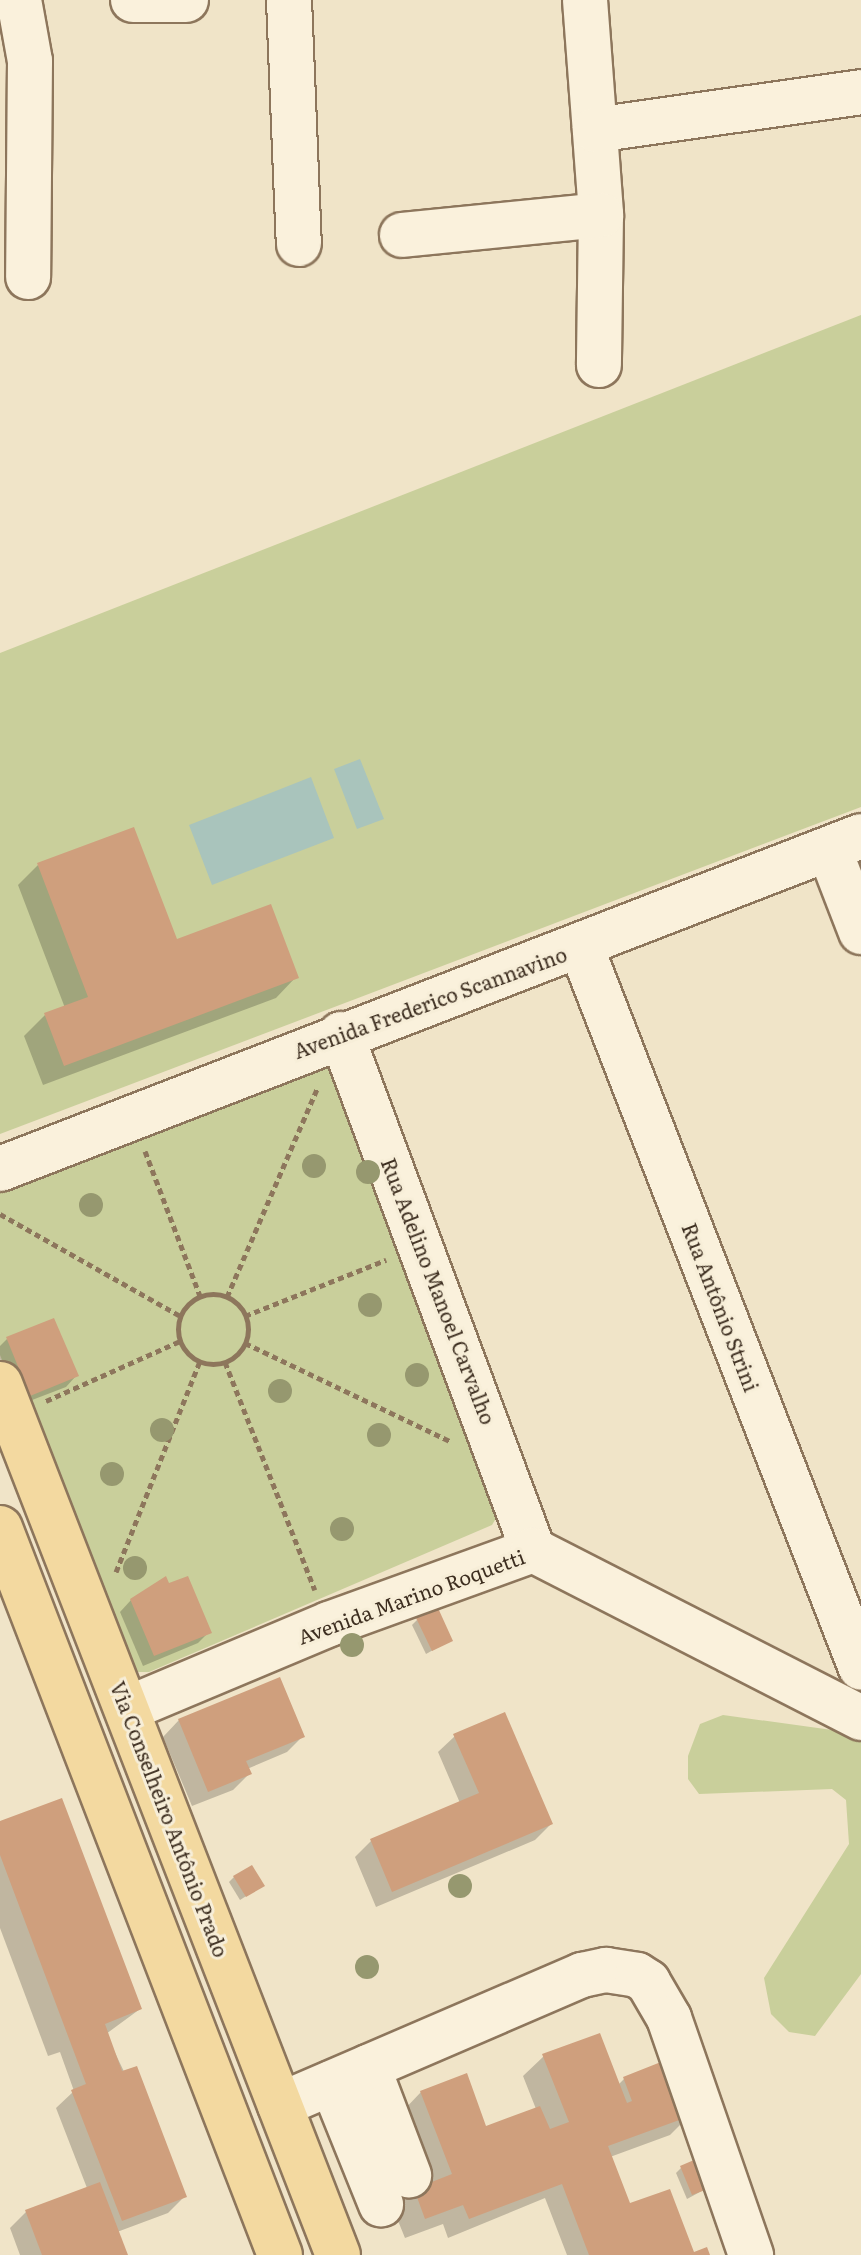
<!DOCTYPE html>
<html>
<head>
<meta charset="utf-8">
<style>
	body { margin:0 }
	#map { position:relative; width:861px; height:2255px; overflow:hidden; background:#f0e4c8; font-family:Literata,serif }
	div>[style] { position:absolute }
	.green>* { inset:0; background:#c9cf9b }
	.water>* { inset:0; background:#a9c4bc }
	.shadow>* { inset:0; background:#0003 }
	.building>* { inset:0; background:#cf9f7d }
	.path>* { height:5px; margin-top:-2.5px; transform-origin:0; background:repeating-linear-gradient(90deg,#8d765c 0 6px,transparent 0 10px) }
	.path>.ring { margin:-2.5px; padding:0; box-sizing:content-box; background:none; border:5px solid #8d765c; border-radius:50% }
	.roads { filter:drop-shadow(2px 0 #8d765c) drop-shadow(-2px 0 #8d765c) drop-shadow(0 2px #8d765c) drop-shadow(0 -2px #8d765c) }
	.minor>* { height:44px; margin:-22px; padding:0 22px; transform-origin:22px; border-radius:22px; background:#faf1dc }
	.major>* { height:44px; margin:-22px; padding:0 22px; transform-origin:22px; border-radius:22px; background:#f3d9a0 }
	.trees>* { width:24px; height:24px; margin:-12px; border-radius:50%; background:#96986f }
	span { translate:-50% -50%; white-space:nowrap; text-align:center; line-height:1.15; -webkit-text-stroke:6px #f7eed8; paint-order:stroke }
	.street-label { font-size:20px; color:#3d2e20 }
</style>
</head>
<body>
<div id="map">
	<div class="green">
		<i style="clip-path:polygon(861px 315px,861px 807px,0 1134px,0 653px)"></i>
		<i style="clip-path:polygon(321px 1064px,336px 1073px,501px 1510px,492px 1525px,149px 1672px,138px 1672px,119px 1660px,0 1355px,0 1181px)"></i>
		<i style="clip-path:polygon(723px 1715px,861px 1734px,861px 1974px,815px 2036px,789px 2032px,771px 2014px,764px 1978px,849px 1844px,846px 1800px,832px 1789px,699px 1794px,688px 1779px,688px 1756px,700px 1724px)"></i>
	</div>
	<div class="water">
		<i style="clip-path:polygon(360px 759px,384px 819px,357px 829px,334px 769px)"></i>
		<i style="clip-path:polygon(311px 777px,334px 838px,212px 885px,189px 825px)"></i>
	</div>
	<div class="shadow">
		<i style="clip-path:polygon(38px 865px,176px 941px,296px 977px,276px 998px,43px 1085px,24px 1036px,45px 1015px,65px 1008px,18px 885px)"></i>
		<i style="clip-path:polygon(7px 1339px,76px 1376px,66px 1387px,19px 1405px,0 1359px,0 1346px)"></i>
		<i style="clip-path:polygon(131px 1600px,209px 1632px,198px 1643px,143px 1666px,120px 1612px)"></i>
		<i style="clip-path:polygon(417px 1620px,451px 1640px,426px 1654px,412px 1625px)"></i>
		<i style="clip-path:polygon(179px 1720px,303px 1736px,287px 1752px,247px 1769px,250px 1773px,233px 1790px,192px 1806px,163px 1737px)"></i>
		<i style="clip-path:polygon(455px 1736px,551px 1824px,535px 1840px,376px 1907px,355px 1857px,371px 1841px,460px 1803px,438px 1752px)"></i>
		<i style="clip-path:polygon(0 1823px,140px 2009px,106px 2034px,184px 2197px,168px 2213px,117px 2232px,126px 2255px,20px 2255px,10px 2228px,26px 2212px,87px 2188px,56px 2108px,74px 2091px,60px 2052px,48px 2056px,0 1928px)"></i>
		<i style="clip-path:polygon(234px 1877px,262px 1886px,240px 1900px,229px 1882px)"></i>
		<i style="clip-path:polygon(544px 2056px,618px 2085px,624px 2079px,691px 2114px,670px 2135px,610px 2157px,629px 2206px,693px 2255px,707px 2255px,567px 2255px,545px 2198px,448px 2238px,443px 2224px,405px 2238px,394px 2211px,415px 2190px,401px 2113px,421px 2092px,485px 2128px,536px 2109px,523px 2076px)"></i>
		<i style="clip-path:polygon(681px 2168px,711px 2186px,687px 2199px,676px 2173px)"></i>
	</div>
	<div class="building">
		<i style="clip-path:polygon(134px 827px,177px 939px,271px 904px,299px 978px,64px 1066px,44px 1013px,88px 997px,37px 863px)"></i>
		<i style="clip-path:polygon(54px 1318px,79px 1376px,30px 1396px,6px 1337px)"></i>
		<i style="clip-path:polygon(166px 1576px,169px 1583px,188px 1576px,212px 1633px,154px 1656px,130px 1599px)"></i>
		<i style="clip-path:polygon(438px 1608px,453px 1641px,432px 1651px,416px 1618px)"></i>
		<i style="clip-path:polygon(280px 1677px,305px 1737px,246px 1761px,252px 1774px,208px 1792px,178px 1719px)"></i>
		<i style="clip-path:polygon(505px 1712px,553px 1824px,392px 1892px,370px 1839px,479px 1793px,453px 1734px)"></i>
		<i style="clip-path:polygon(62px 1798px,142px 2009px,105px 2024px,122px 2071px,137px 2066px,187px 2197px,122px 2221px,71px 2090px,86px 2084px,0 1855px,0 1821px)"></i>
		<i style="clip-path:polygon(252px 1865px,265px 1886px,246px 1897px,233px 1876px)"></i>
		<i style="clip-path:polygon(600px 2033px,627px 2103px,632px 2101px,623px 2077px,671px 2058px,693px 2115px,608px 2146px,630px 2203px,670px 2189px,694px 2252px,707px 2247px,710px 2255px,589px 2255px,562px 2184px,469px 2219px,463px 2205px,425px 2219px,414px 2189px,452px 2174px,420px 2091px,467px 2073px,486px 2126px,540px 2106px,550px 2129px,569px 2122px,542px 2054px)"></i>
		<i style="clip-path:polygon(701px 2157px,713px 2187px,692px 2195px,680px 2166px)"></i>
		<i style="clip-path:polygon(100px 2182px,128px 2255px,42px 2255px,25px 2210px)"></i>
	</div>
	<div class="path">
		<i style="left:145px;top:1151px;width:155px;rotate:69.2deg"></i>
		<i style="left:0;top:1214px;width:207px;rotate:29.5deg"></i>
		<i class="ring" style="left:178px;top:1294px;width:65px;height:65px"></i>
		<i style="left:227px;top:1297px;width:227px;rotate:-66.6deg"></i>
		<i style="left:245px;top:1316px;width:152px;rotate:-21.7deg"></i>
		<i style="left:245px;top:1343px;width:227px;rotate:25.6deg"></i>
		<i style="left:225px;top:1362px;width:245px;rotate:68.5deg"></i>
		<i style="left:46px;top:1401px;width:147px;rotate:-24.1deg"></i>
		<i style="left:116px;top:1572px;width:227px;rotate:-68.3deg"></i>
	</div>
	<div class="roads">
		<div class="minor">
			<i style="left:19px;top:0;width:62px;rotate:79.8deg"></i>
			<i style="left:30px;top:61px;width:216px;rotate:90.5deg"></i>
			<i style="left:133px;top:0;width:53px"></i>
			<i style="left:289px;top:0;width:244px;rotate:87.7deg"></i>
			<i style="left:585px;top:0;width:216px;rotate:85.7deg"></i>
			<i style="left:601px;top:215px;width:150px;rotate:90.8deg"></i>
			<i style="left:595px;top:130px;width:269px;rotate:-8.1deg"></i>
			<i style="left:402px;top:235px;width:200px;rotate:-5.7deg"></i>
			<i style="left:829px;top:849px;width:89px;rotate:68.9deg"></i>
			<i style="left:581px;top:947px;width:773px;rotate:68.78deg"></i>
			<i style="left:341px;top:1034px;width:551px;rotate:69.59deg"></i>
			<i style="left:0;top:1169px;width:923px;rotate:-21.14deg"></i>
			<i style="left:127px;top:1709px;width:219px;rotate:-22.8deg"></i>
			<i style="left:329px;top:1624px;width:217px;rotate:-19.9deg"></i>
			<i style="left:533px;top:1550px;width:369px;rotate:27.1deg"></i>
			<i style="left:368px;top:2067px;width:116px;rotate:69.2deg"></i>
			<i style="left:332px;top:2083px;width:131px;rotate:68deg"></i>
			<i style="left:280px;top:2105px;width:329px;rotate:-23.3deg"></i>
			<i style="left:582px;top:1975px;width:25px;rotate:-12deg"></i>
			<i style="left:606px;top:1970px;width:31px;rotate:9deg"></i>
			<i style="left:637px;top:1975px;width:13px;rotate:32deg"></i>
			<i style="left:648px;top:1982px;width:42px;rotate:59.7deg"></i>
			<i style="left:669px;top:2018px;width:251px;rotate:70.9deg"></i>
		</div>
		<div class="major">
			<i style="left:0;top:1384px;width:934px;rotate:68.79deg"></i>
			<i style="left:0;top:1528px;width:779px;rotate:68.94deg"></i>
		</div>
	</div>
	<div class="trees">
		<i style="left:314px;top:1166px"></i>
		<i style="left:368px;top:1172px"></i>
		<i style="left:91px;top:1205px"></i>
		<i style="left:370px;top:1305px"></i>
		<i style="left:417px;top:1375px"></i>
		<i style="left:280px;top:1391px"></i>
		<i style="left:162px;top:1430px"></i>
		<i style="left:379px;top:1435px"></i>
		<i style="left:112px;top:1474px"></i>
		<i style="left:342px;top:1529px"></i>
		<i style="left:135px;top:1568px"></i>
		<i style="left:352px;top:1645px"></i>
		<i style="left:460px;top:1886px"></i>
		<i style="left:367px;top:1967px"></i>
	</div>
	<div class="street-label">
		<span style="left:430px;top:1002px;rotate:-20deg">Avenida Frederico Scannavino</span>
		<span style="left:439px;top:1291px;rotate:69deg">Rua Adelino Manoel Carvalho</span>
		<span style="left:721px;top:1307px;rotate:69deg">Rua Antônio Strini</span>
		<span style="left:411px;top:1596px;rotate:-20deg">Avenida Marino Roquetti</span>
		<span style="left:170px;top:1819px;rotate:69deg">Via Conselheiro Antônio Prado</span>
	</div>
</div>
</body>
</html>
